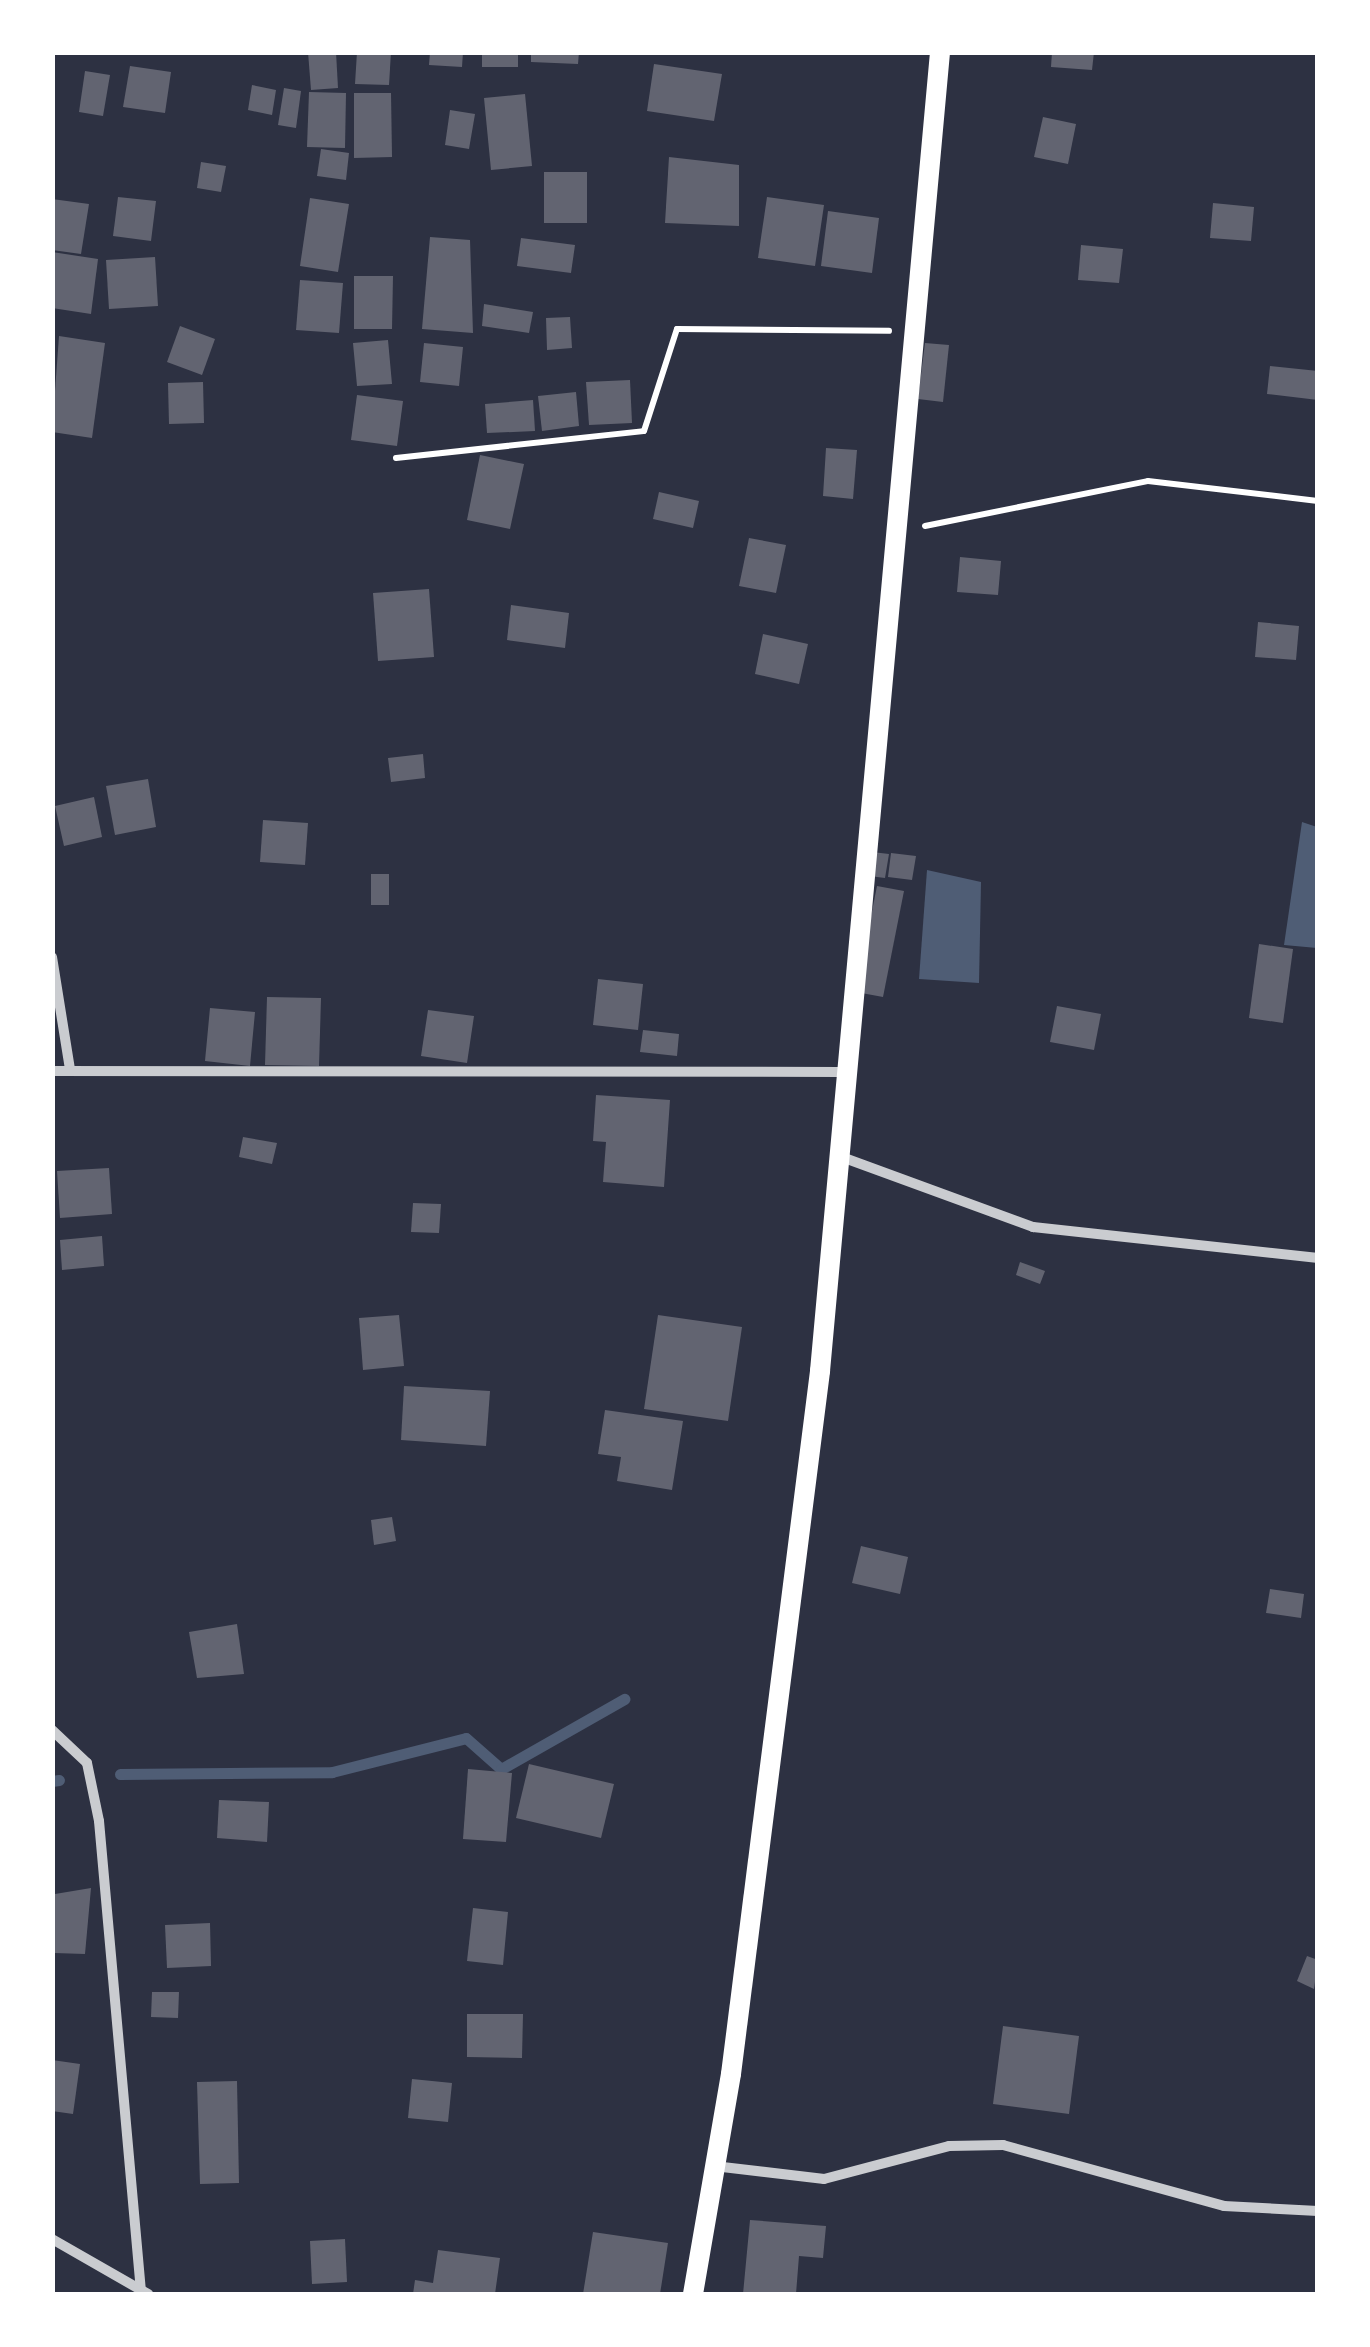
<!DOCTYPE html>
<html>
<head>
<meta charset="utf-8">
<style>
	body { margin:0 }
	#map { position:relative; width:1370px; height:2347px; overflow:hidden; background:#2d3142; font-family:"Golos Text",sans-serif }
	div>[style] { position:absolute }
	.water>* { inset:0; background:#4f5d75 }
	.stream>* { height:11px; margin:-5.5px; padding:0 5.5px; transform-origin:5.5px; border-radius:5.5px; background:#4f5d75 }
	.building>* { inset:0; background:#626471 }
	.path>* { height:6px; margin:-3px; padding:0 3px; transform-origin:3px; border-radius:3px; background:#fff }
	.minor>* { height:10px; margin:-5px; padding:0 5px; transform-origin:5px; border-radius:5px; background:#caccd0 }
	.secondary>* { height:20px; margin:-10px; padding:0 10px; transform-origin:10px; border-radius:10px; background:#fff }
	span { translate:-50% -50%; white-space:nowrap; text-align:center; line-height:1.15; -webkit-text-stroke:10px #fff; paint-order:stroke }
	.frame { position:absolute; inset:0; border:55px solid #fff; pointer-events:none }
</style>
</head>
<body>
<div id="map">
	<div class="water">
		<i style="clip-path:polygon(1302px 822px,1317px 827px,1317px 948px,1284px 945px)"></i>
		<i style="clip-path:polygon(927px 870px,981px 882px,979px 983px,919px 979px)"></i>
	</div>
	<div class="stream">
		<i style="left:120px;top:1774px;width:212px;rotate:-0.5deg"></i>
		<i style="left:332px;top:1772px;width:138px;rotate:-14.2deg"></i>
		<i style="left:466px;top:1738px;width:47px;rotate:41.5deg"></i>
		<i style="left:501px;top:1769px;width:142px;rotate:-29.6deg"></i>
		<i style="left:52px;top:1781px;width:7px;rotate:-8deg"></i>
	</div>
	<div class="building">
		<i style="clip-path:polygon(308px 52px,336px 52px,338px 88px,311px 90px)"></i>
		<i style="clip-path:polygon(357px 52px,391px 52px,389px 85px,355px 84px)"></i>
		<i style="clip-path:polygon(430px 52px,463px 52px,462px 67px,429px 65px)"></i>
		<i style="clip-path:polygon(482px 52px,518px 52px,518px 67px,482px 67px)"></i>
		<i style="clip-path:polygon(531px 52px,579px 52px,578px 64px,531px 62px)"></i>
		<i style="clip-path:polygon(1052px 52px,1094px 52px,1092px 70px,1051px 67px)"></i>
		<i style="clip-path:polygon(654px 64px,722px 74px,714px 121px,647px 111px)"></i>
		<i style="clip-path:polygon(130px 66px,171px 72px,165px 113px,123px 107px)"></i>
		<i style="clip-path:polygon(85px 71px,110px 75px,103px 116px,79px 112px)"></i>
		<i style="clip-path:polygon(252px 85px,276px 90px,272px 115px,248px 110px)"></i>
		<i style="clip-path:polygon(284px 88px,301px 91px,296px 128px,278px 125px)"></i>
		<i style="clip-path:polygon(309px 92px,346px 93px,345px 148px,307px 147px)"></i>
		<i style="clip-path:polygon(354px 93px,391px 93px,392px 157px,354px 158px)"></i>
		<i style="clip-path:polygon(525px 94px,532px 166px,491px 170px,484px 98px)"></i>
		<i style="clip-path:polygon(450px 110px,475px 114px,469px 149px,445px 145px)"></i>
		<i style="clip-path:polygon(1043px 117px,1076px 124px,1068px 164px,1034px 157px)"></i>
		<i style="clip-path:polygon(321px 149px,349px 153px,346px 180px,317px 176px)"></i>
		<i style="clip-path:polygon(669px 157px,739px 165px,739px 226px,665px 223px)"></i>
		<i style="clip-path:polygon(201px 162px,226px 166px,221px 192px,197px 188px)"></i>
		<i style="clip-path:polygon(544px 172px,587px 172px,587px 223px,544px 223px)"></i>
		<i style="clip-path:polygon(118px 197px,156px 201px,151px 241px,113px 236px)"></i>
		<i style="clip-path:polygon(767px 197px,824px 205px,815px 266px,758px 258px)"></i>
		<i style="clip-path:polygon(310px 198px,349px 204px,338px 272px,300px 266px)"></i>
		<i style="clip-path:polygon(52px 199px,89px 204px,81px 254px,52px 250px)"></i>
		<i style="clip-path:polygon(1213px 203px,1254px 207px,1251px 241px,1210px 238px)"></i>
		<i style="clip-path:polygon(828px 211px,879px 218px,872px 273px,821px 266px)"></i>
		<i style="clip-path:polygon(430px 237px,470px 240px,473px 333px,422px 329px)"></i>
		<i style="clip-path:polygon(521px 238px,575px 245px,571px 273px,517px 266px)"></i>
		<i style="clip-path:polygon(1081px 245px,1123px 249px,1119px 283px,1078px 280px)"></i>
		<i style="clip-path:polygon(52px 252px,98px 259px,91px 314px,52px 308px)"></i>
		<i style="clip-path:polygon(155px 257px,158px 306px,109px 309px,106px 260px)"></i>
		<i style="clip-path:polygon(354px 276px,393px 276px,392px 329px,354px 329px)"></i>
		<i style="clip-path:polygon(300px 280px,343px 283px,339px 333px,296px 330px)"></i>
		<i style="clip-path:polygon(484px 304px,533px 312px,529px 333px,482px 326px)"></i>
		<i style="clip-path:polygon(570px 317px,572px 348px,547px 350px,546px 318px)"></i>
		<i style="clip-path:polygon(180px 326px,215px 339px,202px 375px,167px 362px)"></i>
		<i style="clip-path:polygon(59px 336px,105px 343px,92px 438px,52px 432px)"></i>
		<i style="clip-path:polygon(388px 340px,392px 384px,357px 386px,353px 343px)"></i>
		<i style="clip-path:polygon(424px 343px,463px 347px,459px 386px,420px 382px)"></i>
		<i style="clip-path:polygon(925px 343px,949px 345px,943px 402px,918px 399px)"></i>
		<i style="clip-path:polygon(1270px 366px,1318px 371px,1318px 400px,1267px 394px)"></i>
		<i style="clip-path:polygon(630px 380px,632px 423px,589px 425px,586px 382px)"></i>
		<i style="clip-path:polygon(203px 382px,204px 423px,169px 424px,168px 383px)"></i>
		<i style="clip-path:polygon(576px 392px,579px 426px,542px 431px,538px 396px)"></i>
		<i style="clip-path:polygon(357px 395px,403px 401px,397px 446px,351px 440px)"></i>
		<i style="clip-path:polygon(533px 400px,535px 431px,487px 433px,485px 404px)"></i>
		<i style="clip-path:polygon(826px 448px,857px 450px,853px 499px,823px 496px)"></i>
		<i style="clip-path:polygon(480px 455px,524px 464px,510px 529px,467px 520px)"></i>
		<i style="clip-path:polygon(659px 492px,699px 501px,693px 528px,653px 519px)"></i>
		<i style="clip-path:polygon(749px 538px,786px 545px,776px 593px,739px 586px)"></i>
		<i style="clip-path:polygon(960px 557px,1001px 561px,998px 595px,957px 592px)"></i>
		<i style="clip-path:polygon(429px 589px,434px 657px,378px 661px,373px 593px)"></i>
		<i style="clip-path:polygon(511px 605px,569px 613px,565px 648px,507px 640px)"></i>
		<i style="clip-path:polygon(1258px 622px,1299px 626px,1296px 660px,1255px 657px)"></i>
		<i style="clip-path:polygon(763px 634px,808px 644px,799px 684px,755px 674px)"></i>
		<i style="clip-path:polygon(423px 754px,425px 778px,391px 782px,388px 758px)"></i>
		<i style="clip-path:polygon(148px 779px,156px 827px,115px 835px,106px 786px)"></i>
		<i style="clip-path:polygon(94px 797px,102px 837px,64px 846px,55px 806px)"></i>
		<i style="clip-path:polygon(263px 820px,308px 823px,305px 865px,260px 862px)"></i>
		<i style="clip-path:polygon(864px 851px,889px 854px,885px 878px,861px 875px)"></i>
		<i style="clip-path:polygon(891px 853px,916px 856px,912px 880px,888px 877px)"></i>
		<i style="clip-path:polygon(371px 874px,389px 874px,389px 905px,371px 905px)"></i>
		<i style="clip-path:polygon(877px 886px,904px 891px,883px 997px,856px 992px)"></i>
		<i style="clip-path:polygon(1259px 944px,1293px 949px,1283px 1023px,1249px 1018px)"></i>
		<i style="clip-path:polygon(598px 979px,643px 984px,638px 1030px,593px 1025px)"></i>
		<i style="clip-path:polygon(267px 997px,321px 998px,319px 1066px,265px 1065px)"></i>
		<i style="clip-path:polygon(1057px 1006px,1101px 1014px,1094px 1050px,1050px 1042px)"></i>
		<i style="clip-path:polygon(210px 1008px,255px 1012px,250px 1066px,205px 1061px)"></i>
		<i style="clip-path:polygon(428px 1010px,474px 1016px,467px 1063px,421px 1056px)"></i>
		<i style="clip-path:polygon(643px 1030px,679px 1034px,677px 1056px,640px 1052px)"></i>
		<i style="clip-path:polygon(596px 1095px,670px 1100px,664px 1187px,603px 1182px,606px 1142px,593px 1141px)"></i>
		<i style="clip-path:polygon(243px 1137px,277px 1143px,272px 1164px,239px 1157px)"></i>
		<i style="clip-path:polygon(109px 1168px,112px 1214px,60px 1218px,57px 1171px)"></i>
		<i style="clip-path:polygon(413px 1203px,441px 1204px,439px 1233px,411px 1232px)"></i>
		<i style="clip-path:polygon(102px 1236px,104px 1266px,62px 1270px,60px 1240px)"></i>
		<i style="clip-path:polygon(1020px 1262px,1045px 1271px,1040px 1284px,1016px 1275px)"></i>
		<i style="clip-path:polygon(399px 1315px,404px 1366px,363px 1370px,359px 1318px)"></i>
		<i style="clip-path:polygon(658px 1315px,742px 1327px,728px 1421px,644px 1409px)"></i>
		<i style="clip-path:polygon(404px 1386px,490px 1391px,486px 1446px,401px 1440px)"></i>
		<i style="clip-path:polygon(605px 1410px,683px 1421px,672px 1490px,617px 1481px,621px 1457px,598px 1454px)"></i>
		<i style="clip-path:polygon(392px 1517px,396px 1541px,374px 1545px,371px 1520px)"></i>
		<i style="clip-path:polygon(861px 1546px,908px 1557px,900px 1594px,852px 1583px)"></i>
		<i style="clip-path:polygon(1270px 1589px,1304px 1594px,1301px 1618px,1266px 1613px)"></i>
		<i style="clip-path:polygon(237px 1624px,244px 1674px,197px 1678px,189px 1632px)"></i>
		<i style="clip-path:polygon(529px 1764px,614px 1784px,601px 1838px,516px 1818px)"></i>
		<i style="clip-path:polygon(468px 1769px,512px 1773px,506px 1842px,463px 1839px)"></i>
		<i style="clip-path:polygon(219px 1800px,269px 1802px,267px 1842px,217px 1838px)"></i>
		<i style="clip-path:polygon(91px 1888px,85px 1954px,54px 1953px,55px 1894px)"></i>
		<i style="clip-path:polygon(473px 1908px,508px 1912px,503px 1965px,467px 1961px)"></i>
		<i style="clip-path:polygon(210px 1923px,211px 1966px,167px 1968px,165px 1925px)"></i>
		<i style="clip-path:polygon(1307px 1956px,1318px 1960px,1314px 1989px,1297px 1981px)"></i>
		<i style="clip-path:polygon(152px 1992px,179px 1992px,178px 2018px,151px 2017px)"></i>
		<i style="clip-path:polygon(467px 2014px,523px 2014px,522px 2058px,467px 2057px)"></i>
		<i style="clip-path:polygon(1003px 2026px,1079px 2036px,1069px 2114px,993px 2104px)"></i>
		<i style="clip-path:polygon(52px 2060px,80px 2064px,73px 2114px,52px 2111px)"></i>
		<i style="clip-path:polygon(412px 2079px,452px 2083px,448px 2122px,408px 2118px)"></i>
		<i style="clip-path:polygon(237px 2081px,239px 2183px,200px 2184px,197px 2082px)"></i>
		<i style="clip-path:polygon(750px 2220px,826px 2226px,823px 2258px,799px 2256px,796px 2294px,743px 2294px)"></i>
		<i style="clip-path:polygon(593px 2232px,668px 2243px,660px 2294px,583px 2294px)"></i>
		<i style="clip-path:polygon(345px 2239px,347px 2282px,312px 2284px,310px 2241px)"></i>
		<i style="clip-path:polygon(438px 2250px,500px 2258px,495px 2294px,413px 2294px,415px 2280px,433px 2283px)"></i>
	</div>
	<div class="path">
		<i style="left:396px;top:458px;width:249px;rotate:-6.2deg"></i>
		<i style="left:644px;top:431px;width:107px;rotate:-72.1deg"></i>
		<i style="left:677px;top:329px;width:212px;rotate:0.5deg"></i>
		<i style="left:925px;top:526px;width:227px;rotate:-11.4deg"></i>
		<i style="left:1148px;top:481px;width:171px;rotate:6.7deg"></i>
	</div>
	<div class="minor">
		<i style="left:52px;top:957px;width:113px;rotate:80.9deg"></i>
		<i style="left:52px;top:1071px;width:789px;rotate:0.07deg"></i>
		<i style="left:839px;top:1156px;width:207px;rotate:20.1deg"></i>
		<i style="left:1033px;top:1227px;width:287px;rotate:6.2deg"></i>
		<i style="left:52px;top:1730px;width:48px;rotate:43.3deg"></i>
		<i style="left:87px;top:1763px;width:59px;rotate:78.3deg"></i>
		<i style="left:99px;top:1821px;width:475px;rotate:84.9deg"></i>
		<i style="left:714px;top:2166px;width:111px;rotate:6.7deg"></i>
		<i style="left:824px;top:2179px;width:129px;rotate:-14.8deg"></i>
		<i style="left:949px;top:2146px;width:54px;rotate:-1.1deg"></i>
		<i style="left:1003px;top:2145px;width:229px;rotate:15.4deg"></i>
		<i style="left:1224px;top:2206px;width:94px;rotate:3deg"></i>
		<i style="left:52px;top:2239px;width:111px;rotate:29.8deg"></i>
	</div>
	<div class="secondary">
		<i style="left:693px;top:2294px;width:223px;rotate:-80.2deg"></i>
		<i style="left:731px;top:2074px;width:709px;rotate:-82.78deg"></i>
		<i style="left:820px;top:1371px;width:1324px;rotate:-84.8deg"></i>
	</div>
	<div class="frame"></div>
</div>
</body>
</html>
